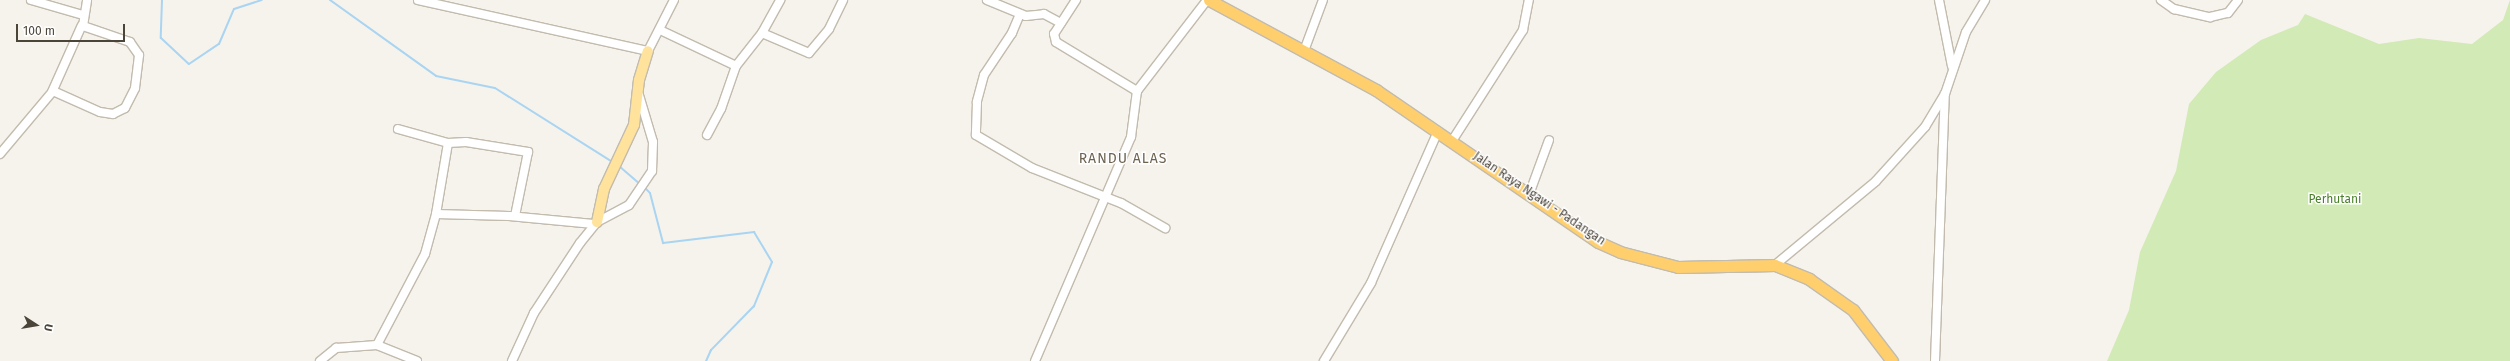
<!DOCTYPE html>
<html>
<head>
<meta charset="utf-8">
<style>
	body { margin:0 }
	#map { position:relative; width:2510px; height:361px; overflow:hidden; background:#f6f3ec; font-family:"Fira Sans",sans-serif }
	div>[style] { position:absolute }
	.green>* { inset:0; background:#d2eab5 }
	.stream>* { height:2px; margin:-1px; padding:0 1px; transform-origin:1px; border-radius:1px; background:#a9d4f2 }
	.roads { filter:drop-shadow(1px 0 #c2bbae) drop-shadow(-1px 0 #c2bbae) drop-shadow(0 1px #c2bbae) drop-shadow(0 -1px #c2bbae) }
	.minor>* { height:8px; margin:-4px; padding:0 4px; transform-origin:4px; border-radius:4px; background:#fff }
	.major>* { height:10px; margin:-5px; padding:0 5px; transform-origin:5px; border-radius:5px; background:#ffe39c }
	.highway>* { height:11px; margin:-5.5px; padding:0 5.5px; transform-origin:5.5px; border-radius:5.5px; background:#ffcf6e }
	span { translate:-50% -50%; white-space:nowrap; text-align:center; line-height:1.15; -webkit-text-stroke:3px #fff; paint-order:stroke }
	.street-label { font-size:12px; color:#4b4439 }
	.park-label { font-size:12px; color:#4a7f2a }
	.quarter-label { font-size:14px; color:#6e6250; letter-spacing:1px }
	.north { position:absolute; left:16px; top:305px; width:40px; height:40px; -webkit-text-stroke:3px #fff; paint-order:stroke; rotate:102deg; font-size:11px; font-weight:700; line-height:16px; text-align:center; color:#4b4439 }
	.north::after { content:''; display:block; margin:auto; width:14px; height:18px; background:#4b4439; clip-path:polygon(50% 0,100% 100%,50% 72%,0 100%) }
	.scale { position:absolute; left:16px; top:24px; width:109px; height:18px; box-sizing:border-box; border:2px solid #4b4439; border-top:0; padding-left:5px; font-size:12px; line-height:14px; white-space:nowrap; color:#4b4439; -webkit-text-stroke:3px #fff; paint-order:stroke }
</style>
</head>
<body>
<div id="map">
	<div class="green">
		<i style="clip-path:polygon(2510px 0,2510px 361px,2107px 361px,2129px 310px,2140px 252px,2176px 171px,2189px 104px,2216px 72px,2261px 40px,2298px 25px,2305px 14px,2379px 44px,2419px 38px,2472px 44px,2503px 20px)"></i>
	</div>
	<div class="stream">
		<i style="left:162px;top:0;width:38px;rotate:92deg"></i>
		<i style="left:161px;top:38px;width:38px;rotate:43deg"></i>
		<i style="left:189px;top:64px;width:36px;rotate:-34deg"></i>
		<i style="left:219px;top:44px;width:38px;rotate:-67deg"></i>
		<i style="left:234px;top:9px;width:29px;rotate:-18deg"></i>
		<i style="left:330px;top:0;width:130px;rotate:35.6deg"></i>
		<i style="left:436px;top:76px;width:60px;rotate:11.5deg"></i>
		<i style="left:495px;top:88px;width:141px;rotate:32.2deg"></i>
		<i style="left:619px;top:166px;width:28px;rotate:41deg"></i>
		<i style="left:644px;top:187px;width:8px;rotate:45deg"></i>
		<i style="left:650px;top:193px;width:52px;rotate:75.4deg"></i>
		<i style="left:663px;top:243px;width:92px;rotate:-6.9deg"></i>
		<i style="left:754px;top:232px;width:35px;rotate:59deg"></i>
		<i style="left:772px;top:262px;width:48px;rotate:112.2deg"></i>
		<i style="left:754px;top:306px;width:62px;rotate:134.3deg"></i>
		<i style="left:711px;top:350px;width:12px;rotate:114deg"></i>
	</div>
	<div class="roads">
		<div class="minor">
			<i style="left:31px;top:0;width:54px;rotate:16.1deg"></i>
			<i style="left:418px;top:0;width:236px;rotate:12.5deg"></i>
			<i style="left:648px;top:51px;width:57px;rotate:-63deg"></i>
			<i style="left:987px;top:0;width:42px;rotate:22.3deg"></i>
			<i style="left:1026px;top:16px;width:18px;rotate:-6deg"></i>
			<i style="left:1044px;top:14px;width:19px;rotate:28deg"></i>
			<i style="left:1076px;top:0;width:40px;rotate:122.9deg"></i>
			<i style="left:1054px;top:34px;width:8px;rotate:76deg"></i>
			<i style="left:1056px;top:42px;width:95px;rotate:31.2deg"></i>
			<i style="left:1939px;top:0;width:67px;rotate:78.9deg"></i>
			<i style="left:2161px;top:0;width:16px;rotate:35deg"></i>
			<i style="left:2174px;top:9px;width:37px;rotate:13deg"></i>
			<i style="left:2210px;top:17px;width:18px;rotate:-13deg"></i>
			<i style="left:2228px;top:13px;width:16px;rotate:-52deg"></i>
			<i style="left:1020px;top:14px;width:21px;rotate:113deg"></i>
			<i style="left:1012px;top:33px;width:50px;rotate:123.7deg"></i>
			<i style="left:984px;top:75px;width:28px;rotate:105deg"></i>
			<i style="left:977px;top:102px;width:33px;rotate:92deg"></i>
			<i style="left:976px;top:135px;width:65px;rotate:30.5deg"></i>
			<i style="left:1032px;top:168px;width:96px;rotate:21.5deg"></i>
			<i style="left:1121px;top:203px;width:51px;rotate:29.6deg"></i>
			<i style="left:660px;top:30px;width:84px;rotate:25.3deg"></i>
			<i style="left:762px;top:33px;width:51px;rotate:23.1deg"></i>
			<i style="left:809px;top:53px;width:31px;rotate:-50deg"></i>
			<i style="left:829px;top:29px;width:32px;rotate:-64deg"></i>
			<i style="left:1304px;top:51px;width:54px;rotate:-69.6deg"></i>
			<i style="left:52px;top:92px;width:73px;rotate:-65.9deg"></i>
			<i style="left:398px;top:129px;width:52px;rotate:15.6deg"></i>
			<i style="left:707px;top:135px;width:30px;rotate:-62deg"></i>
			<i style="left:721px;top:109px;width:46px;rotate:-70.8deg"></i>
			<i style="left:736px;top:66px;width:42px;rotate:-51.8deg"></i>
			<i style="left:762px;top:33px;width:38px;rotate:-61deg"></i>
			<i style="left:1452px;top:141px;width:132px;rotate:-57.4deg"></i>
			<i style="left:1523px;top:30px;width:31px;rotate:-79deg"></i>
			<i style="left:0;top:154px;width:82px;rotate:-49.9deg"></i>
			<i style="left:53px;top:91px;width:51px;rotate:24.1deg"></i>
			<i style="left:100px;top:112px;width:13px;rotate:9deg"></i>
			<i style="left:113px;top:114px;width:13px;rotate:-27deg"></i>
			<i style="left:125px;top:108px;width:22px;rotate:-63deg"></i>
			<i style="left:135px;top:88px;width:33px;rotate:-83deg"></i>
			<i style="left:139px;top:55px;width:16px;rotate:-125deg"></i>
			<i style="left:130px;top:42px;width:50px;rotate:-161.2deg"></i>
			<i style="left:83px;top:26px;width:26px;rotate:-81deg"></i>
			<i style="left:1530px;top:192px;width:55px;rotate:-69.9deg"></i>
			<i style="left:436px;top:214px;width:73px;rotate:1.6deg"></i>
			<i style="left:509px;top:216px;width:85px;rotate:5.4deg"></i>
			<i style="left:1775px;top:265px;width:131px;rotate:-39.7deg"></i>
			<i style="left:1876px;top:181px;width:73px;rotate:-47.8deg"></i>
			<i style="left:1925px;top:127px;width:39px;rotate:-59deg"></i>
			<i style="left:1945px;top:94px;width:65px;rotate:-71.3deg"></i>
			<i style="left:1966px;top:32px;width:37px;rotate:-59deg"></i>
			<i style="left:377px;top:345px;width:103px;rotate:-62.2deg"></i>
			<i style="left:425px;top:254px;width:41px;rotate:-74.6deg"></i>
			<i style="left:436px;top:214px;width:72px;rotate:-80.4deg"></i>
			<i style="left:448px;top:143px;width:18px;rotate:-3deg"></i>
			<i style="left:466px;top:142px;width:63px;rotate:9.2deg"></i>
			<i style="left:528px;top:152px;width:65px;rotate:101.5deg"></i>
			<i style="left:320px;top:361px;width:21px;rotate:-39deg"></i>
			<i style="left:336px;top:348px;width:41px;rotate:-4.2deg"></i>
			<i style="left:377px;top:345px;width:43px;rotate:21.8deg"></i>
			<i style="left:512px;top:361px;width:53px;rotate:-65.4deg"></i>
			<i style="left:534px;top:313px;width:84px;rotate:-56.7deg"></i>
			<i style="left:580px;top:243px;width:27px;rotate:-51deg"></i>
			<i style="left:597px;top:222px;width:36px;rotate:-28deg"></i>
			<i style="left:629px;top:205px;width:41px;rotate:-55.9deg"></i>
			<i style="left:652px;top:171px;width:29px;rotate:-88deg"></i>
			<i style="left:653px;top:142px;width:49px;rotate:-106.6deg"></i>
			<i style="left:1035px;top:361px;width:244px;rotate:-66.8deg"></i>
			<i style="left:1131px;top:137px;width:46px;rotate:-82.6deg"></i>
			<i style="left:1137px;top:91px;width:115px;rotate:-52.4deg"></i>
			<i style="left:1324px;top:361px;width:91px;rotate:-58.9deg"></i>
			<i style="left:1371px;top:283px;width:166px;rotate:-66.2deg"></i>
			<i style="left:1935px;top:361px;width:267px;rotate:-87.9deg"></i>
		</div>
		<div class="major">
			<i style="left:597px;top:222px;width:34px;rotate:-78deg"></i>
			<i style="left:604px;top:189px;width:71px;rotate:-64.9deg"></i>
			<i style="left:634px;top:125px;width:45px;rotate:-83.7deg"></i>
			<i style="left:639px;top:80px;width:30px;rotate:-73deg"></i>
		</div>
		<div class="highway">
			<i style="left:1209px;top:0;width:190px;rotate:28.3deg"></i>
			<i style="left:1376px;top:90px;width:269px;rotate:34.4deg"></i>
			<i style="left:1598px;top:242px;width:24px;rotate:24deg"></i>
			<i style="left:1620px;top:252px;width:60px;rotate:14.5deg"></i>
			<i style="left:1678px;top:267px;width:97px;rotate:-1.2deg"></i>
			<i style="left:1775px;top:265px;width:37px;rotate:22deg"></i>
			<i style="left:1809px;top:279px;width:54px;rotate:35.2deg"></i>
			<i style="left:1853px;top:310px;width:64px;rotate:52.6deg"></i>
		</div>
	</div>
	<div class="street-label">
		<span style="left:1539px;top:199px;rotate:34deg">Jalan Raya Ngawi - Padangan</span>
	</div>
	<div class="park-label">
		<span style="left:2335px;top:200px">Perhutani</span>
	</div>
	<div class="quarter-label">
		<span style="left:1123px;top:159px">RANDU ALAS</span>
	</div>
	<div class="north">U</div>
	<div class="scale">100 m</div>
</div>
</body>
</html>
